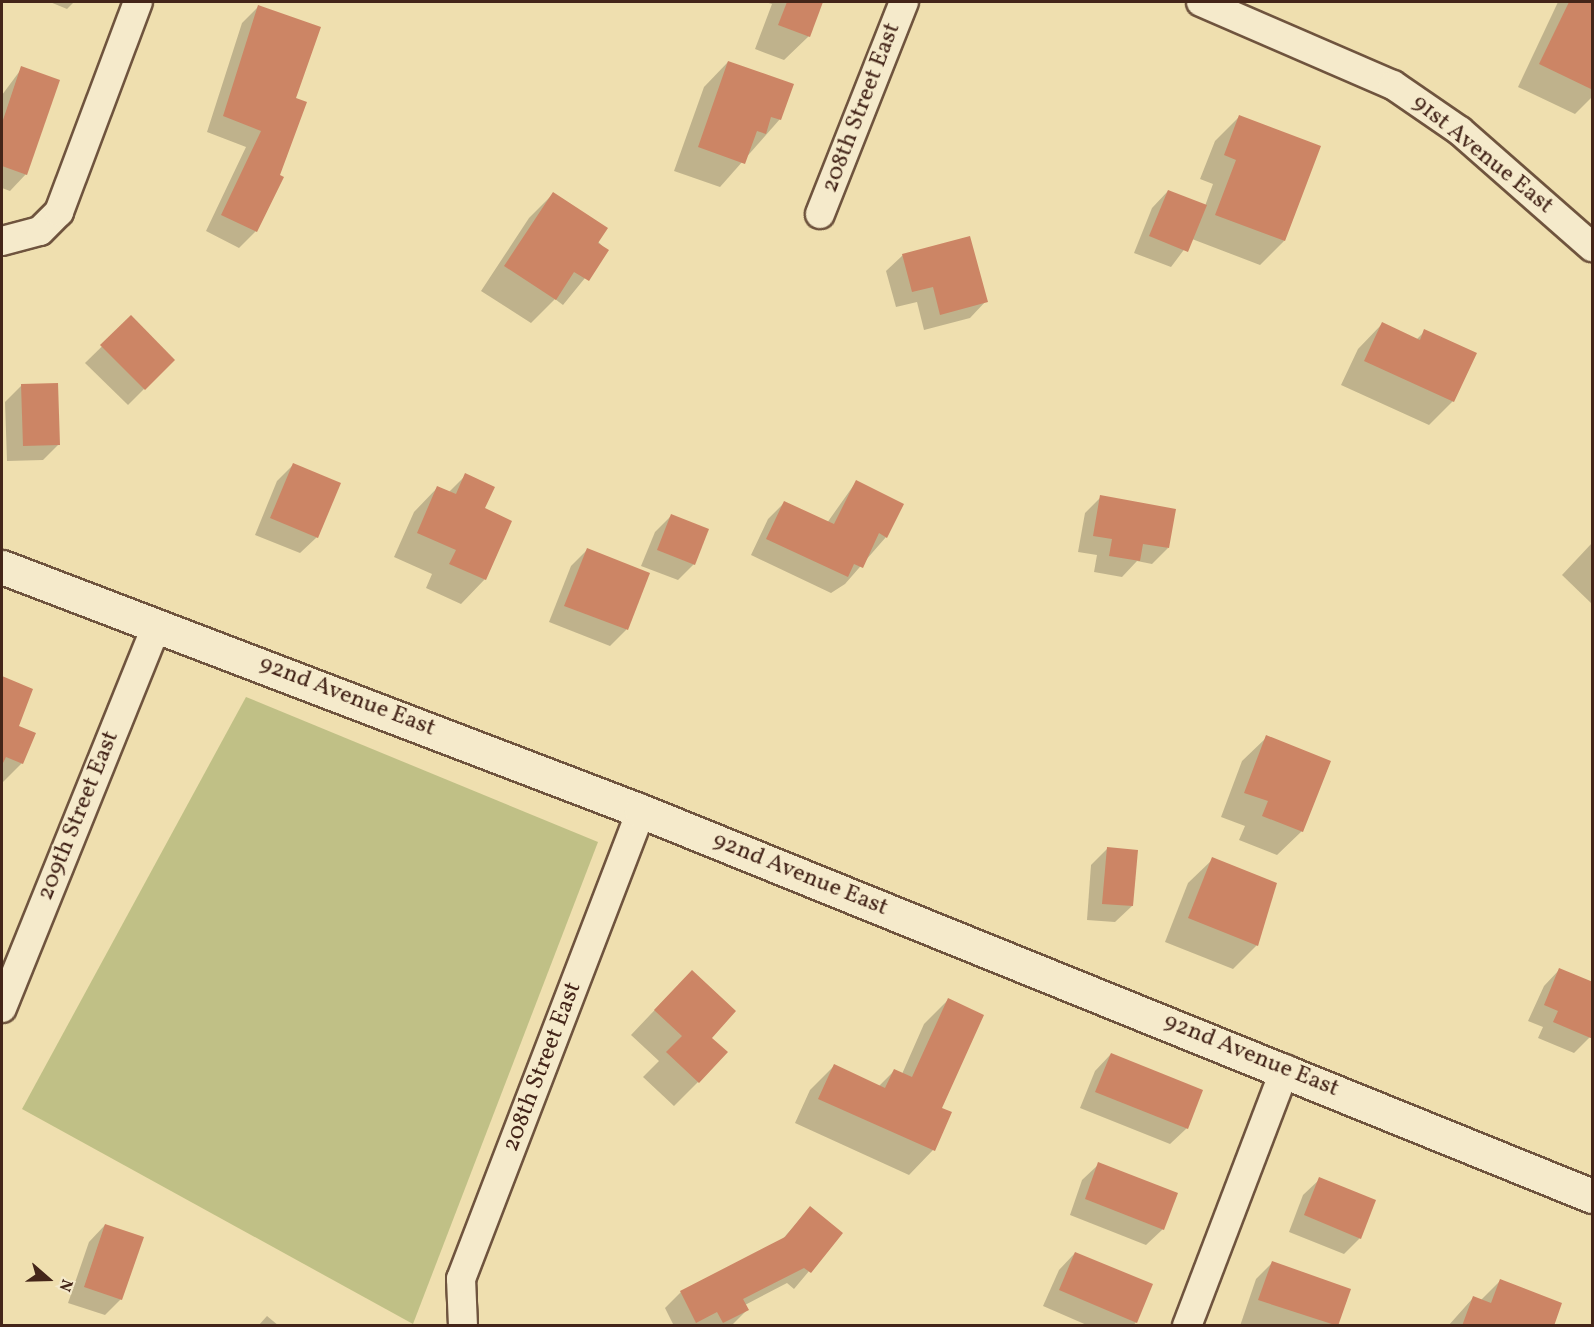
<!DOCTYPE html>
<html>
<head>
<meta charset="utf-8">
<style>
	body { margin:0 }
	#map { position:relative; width:1594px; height:1327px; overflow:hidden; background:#efdfaf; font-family:Vollkorn,serif }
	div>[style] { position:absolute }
	.green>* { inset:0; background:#c0c086 }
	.shadow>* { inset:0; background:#0003 }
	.building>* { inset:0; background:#cc8565 }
	.roads { filter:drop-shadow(2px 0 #6f543e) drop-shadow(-2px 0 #6f543e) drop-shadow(0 2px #6f543e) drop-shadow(0 -2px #6f543e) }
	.minor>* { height:28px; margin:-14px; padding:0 14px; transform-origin:14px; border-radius:14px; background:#f5eacb }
	.tertiary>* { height:33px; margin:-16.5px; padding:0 16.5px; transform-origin:16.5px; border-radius:16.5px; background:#f5eacb }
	span { translate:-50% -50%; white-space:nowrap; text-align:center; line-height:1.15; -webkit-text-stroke:4.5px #f5eacb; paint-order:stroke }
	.street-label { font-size:24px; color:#442519 }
	.frame { position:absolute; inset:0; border:3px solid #442519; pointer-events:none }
	.north { position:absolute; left:18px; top:1249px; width:60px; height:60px; -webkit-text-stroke:4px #f5eacb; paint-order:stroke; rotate:110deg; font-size:16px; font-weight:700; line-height:24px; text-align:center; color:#442519 }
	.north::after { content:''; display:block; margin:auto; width:21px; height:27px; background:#442519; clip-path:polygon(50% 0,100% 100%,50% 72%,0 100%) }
</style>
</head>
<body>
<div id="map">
	<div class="green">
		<i style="clip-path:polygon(246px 697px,598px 842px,413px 1324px,22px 1109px)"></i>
	</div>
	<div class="shadow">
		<i style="clip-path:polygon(50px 2px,74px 2px,67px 9px)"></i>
		<i style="clip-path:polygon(765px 2px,822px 2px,809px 36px,784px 60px,755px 49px,772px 4px)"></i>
		<i style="clip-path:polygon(1558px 2px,1592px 2px,1592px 97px,1575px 114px,1518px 87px)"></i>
		<i style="clip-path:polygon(258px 7px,294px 99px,278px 175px,282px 177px,256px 231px,239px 248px,206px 231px,246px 147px,207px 132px,242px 23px)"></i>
		<i style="clip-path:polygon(728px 62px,780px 119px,720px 187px,674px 171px,704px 87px)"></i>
		<i style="clip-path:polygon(22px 68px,26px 174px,10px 191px,2px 188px,2px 95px)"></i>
		<i style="clip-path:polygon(1239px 117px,1284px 241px,1260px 265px,1192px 239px,1171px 267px,1134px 253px,1152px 208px,1168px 191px,1205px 206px,1213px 184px,1200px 179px,1215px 141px)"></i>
		<i style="clip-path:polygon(553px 194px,607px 251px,563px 305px,555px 299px,531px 323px,481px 291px,529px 218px)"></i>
		<i style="clip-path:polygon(903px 255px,986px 301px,970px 318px,924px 330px,917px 302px,896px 307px,886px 271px)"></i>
		<i style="clip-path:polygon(131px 318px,173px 360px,128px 405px,85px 363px)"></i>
		<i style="clip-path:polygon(1382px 324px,1416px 340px,1425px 331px,1453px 401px,1429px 425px,1341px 385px,1358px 349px)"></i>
		<i style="clip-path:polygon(22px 385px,59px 444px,43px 460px,7px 461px,5px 402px)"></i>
		<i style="clip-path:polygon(293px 465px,317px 537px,300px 553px,255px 535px,277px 481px)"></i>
		<i style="clip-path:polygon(466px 475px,483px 509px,485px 579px,461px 604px,426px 588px,432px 574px,394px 557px,414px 512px,438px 487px,449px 492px)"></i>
		<i style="clip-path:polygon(856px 482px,886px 537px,845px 584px,831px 593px,751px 555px,768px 519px,784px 503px,827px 523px)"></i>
		<i style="clip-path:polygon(1101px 497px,1168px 548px,1152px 564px,1137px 561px,1122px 577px,1094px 572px,1097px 555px,1078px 552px,1085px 513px)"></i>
		<i style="clip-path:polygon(671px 516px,694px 564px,678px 580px,641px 566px,655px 532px)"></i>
		<i style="clip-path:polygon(1592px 543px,1592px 604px,1562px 575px)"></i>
		<i style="clip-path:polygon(587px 550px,648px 574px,626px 630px,610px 646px,549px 622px,571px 566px)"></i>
		<i style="clip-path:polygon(2px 678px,32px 690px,17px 726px,22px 763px,2px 783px)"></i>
		<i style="clip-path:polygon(1267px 737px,1302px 831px,1277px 855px,1239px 840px,1245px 826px,1221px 817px,1242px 761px)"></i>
		<i style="clip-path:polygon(1107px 849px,1132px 906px,1115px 922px,1087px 920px,1091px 865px)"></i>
		<i style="clip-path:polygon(1213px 859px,1257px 945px,1233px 969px,1165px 942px,1188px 883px)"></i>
		<i style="clip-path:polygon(1560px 969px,1590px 1037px,1574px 1053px,1538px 1038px,1543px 1027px,1528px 1021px,1544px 986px)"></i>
		<i style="clip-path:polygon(668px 996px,710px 1038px,698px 1082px,674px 1106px,643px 1077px,659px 1061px,631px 1035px)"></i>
		<i style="clip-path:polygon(948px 1000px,940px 1109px,950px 1113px,933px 1150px,909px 1175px,795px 1123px,810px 1090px,834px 1066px,879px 1086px,894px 1071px,902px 1074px,924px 1024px)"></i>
		<i style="clip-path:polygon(1111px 1054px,1187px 1128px,1170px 1144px,1080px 1108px,1095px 1071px)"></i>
		<i style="clip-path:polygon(1099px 1164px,1163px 1229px,1146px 1245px,1070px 1215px,1082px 1180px)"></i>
		<i style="clip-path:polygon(1320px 1179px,1360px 1238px,1344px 1254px,1289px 1232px,1303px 1195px)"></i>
		<i style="clip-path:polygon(810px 1208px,841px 1233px,794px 1289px,787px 1283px,745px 1305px,747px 1310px,731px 1326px,674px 1326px,665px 1308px,681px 1292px,780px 1242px)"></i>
		<i style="clip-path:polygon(105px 1225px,121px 1299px,105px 1315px,68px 1303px,89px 1242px)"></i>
		<i style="clip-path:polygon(1075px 1253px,1136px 1322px,1133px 1326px,1089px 1326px,1043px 1306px,1059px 1270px)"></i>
		<i style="clip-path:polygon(1272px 1263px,1349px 1290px,1336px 1326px,1240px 1326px,1256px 1279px)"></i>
		<i style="clip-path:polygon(1500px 1281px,1552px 1326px,1448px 1326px,1473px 1298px,1481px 1300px)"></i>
		<i style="clip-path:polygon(267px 1316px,279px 1326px,258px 1326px)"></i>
	</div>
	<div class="building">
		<i style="clip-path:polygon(787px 2px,823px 2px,810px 37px,778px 25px)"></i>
		<i style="clip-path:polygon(1569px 2px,1593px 2px,1593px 90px,1539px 64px)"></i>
		<i style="clip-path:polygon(258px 5px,321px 27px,296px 98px,307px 102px,280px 175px,284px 177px,257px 232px,221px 215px,261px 131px,223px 116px)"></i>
		<i style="clip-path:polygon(728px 61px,794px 84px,781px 120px,771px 117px,766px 134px,757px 131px,745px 164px,698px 147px)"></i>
		<i style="clip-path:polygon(21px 66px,60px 80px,27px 175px,2px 166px,2px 123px)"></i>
		<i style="clip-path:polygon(1239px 115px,1321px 146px,1285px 241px,1215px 215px,1236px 160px,1224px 155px)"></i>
		<i style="clip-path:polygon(1168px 190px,1207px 205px,1188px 252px,1149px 236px)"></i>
		<i style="clip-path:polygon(553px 192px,608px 228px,598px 243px,609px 250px,589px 281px,574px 272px,556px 300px,504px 266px)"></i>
		<i style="clip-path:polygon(970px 236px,988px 302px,940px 315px,933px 287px,912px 292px,902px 254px)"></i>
		<i style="clip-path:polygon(131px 315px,175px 360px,145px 390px,100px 345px)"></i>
		<i style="clip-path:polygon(1382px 322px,1420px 340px,1424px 329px,1477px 353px,1454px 402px,1364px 361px)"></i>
		<i style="clip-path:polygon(58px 383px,60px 445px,23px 446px,21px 384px)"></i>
		<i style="clip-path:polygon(293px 463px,341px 483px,318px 538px,270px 518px)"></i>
		<i style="clip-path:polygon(465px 473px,495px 487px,485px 508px,512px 521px,486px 580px,449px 564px,456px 550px,417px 533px,437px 486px,456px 494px)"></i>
		<i style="clip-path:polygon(856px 480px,904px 504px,887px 538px,879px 533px,863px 568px,854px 564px,848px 577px,766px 539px,784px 501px,834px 524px)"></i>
		<i style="clip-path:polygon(1100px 495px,1176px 509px,1169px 548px,1143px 544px,1140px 561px,1109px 556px,1112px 539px,1093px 536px)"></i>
		<i style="clip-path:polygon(671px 514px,709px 529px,695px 565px,657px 550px)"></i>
		<i style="clip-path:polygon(587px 548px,650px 573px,628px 630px,564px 606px)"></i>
		<i style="clip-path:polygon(2px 676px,33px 689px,19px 726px,36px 733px,23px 764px,6px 757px,2px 765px)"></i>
		<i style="clip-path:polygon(1266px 735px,1331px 761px,1303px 832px,1262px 816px,1268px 801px,1244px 793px)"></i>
		<i style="clip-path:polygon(1107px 847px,1138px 850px,1133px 906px,1102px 904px)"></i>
		<i style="clip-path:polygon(1212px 857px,1277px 883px,1258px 946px,1188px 918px)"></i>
		<i style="clip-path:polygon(1559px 968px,1593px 982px,1593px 1039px,1553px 1022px,1558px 1011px,1544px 1005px)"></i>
		<i style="clip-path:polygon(692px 970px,736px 1011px,712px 1038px,728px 1052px,699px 1083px,666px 1052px,682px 1036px,654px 1010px)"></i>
		<i style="clip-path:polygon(948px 998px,984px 1015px,942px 1108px,952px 1112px,935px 1151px,818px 1099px,834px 1064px,885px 1088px,894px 1069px,912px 1077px)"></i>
		<i style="clip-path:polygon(1111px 1053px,1203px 1090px,1188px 1129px,1095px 1092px)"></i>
		<i style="clip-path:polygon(1098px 1162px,1178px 1193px,1164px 1230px,1085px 1199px)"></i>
		<i style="clip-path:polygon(1319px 1177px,1376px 1200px,1361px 1239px,1304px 1215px)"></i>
		<i style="clip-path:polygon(810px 1206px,843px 1233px,811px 1273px,804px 1268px,743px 1299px,749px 1310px,723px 1323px,717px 1312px,696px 1323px,680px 1291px,785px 1237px)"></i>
		<i style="clip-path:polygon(105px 1224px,144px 1237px,122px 1300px,84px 1287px)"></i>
		<i style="clip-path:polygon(1075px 1252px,1153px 1284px,1137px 1323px,1059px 1290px)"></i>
		<i style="clip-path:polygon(1272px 1261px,1351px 1289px,1338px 1326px,1258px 1300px)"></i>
		<i style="clip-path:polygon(1500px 1279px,1562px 1303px,1554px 1326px,1462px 1326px,1473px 1296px,1491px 1303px)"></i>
	</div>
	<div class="roads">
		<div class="minor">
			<i style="left:1201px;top:2px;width:209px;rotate:23.4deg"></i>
			<i style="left:1393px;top:85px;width:81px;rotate:34.5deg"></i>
			<i style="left:1460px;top:131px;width:176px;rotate:41.3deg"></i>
			<i style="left:820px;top:214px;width:228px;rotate:-68.4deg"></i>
			<i style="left:2px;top:241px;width:39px;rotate:-15deg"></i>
			<i style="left:40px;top:231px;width:27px;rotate:-45deg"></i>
			<i style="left:59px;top:212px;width:224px;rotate:-69.4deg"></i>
			<i style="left:2px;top:1008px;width:414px;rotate:-68deg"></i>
			<i style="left:463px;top:1326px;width:47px;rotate:-92.4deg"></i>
			<i style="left:461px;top:1279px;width:501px;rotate:-68.96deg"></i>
			<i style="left:1187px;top:1326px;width:275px;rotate:-69.1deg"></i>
		</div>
		<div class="tertiary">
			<i style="left:2px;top:567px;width:684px;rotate:20.9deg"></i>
			<i style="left:641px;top:811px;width:1026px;rotate:22.04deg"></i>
		</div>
	</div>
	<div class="street-label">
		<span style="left:862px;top:108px;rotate:-69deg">208th Street East</span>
		<span style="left:1482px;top:155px;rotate:39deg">91st Avenue East</span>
		<span style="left:347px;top:697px;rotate:21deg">92nd Avenue East</span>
		<span style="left:79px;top:816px;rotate:-68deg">209th Street East</span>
		<span style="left:800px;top:875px;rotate:22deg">92nd Avenue East</span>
		<span style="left:1251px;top:1056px;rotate:22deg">92nd Avenue East</span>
		<span style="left:543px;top:1067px;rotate:-69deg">208th Street East</span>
	</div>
	<div class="frame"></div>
	<div class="north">N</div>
</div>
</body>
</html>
